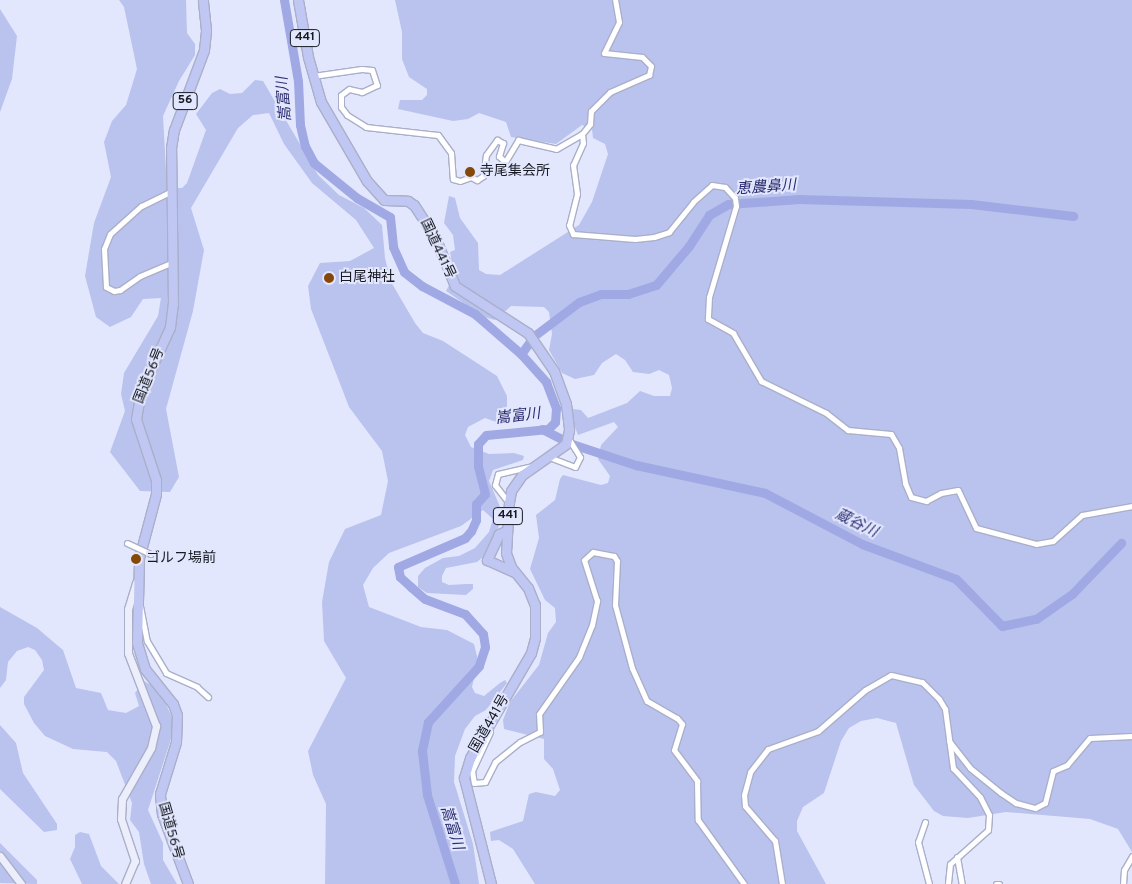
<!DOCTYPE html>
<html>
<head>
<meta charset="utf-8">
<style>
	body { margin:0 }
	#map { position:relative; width:1132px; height:884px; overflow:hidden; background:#e2e7fd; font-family:Overpass,"Noto Sans JP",sans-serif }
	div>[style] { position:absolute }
	.green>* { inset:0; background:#bac2ee }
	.river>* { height:9px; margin:-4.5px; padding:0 4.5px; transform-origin:4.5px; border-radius:4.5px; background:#a0a9e3 }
	.roads { filter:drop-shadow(1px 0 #aaafc9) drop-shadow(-1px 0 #aaafc9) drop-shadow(0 1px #aaafc9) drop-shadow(0 -1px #aaafc9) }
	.street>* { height:5px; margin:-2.5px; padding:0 2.5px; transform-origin:2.5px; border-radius:2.5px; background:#fff }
	.secondary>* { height:7px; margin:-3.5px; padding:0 3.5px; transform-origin:3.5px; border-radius:3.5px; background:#eceefb }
	.highway>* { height:9px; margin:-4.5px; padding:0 4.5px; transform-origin:4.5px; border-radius:4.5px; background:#c0c7f3 }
	.bridges { filter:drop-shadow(1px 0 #aaafc9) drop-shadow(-1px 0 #aaafc9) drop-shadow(0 1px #aaafc9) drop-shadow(0 -1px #aaafc9) }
	.street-bridge>* { height:5px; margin:-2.5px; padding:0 2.5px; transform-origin:2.5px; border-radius:2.5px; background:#fff }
	.dots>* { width:14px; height:14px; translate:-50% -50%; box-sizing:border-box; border:2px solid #e2e7fd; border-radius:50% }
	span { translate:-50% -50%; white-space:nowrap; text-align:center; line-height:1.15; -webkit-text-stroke:4px #e2e7fd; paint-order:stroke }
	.shield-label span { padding:1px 4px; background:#e2e7fd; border:1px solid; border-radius:4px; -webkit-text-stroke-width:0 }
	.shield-label { font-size:12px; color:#181a23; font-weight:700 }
	.poi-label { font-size:14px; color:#181a23 }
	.left { translate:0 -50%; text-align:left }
	.street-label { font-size:14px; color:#181a23 }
	.water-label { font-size:15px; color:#2a2c6f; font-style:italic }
</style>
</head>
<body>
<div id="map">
	<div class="green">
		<i style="clip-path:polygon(119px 0,186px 0,187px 33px,195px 44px,195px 55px,179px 81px,163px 116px,167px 188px,182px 188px,187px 183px,206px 130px,196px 114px,212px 93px,220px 89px,230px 94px,242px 93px,255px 80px,263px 81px,318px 175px,339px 195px,364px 208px,382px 225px,385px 258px,391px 282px,415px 323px,423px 333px,443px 341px,497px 376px,507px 396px,507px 413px,502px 424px,485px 418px,468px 427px,465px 435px,471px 447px,489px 454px,514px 453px,524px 456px,523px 460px,493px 470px,489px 481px,504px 516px,484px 556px,477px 562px,446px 568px,442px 576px,442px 582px,449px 585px,467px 584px,473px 584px,473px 589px,466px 595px,427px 593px,418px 587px,418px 576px,425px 568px,443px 558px,459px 556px,475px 548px,489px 532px,493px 519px,483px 510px,461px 526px,389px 553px,373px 568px,363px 585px,369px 607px,421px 627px,447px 630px,474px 644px,478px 660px,472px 687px,475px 693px,484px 696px,500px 683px,505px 680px,507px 683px,486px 710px,475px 716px,465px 729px,455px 756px,454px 782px,473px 844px,479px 884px,325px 884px,326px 804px,313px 775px,308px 751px,346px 678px,324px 641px,322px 602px,329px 562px,345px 529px,381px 515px,388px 481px,382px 451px,349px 407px,339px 381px,311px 309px,308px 286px,320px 263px,350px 261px,374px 248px,356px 220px,312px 183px,284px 144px,269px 113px,253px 115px,238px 128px,191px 208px,204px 250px,193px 311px,166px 409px,179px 477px,170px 492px,140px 491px,110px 452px,125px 411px,121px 394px,124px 373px,158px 316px,161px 298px,143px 299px,131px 317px,110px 327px,96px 317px,85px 276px,94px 223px,111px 177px,104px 142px,112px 121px,126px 105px,137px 69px,124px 7px)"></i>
		<i style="clip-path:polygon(395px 0,1132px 0,1132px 852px,1118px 829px,1090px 819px,1006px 812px,968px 818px,943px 816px,934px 811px,914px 785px,896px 723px,877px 718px,861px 721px,849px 728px,841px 741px,824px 793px,803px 807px,797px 821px,797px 831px,826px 884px,535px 884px,513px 849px,499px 840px,491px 841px,490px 832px,523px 821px,529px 794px,536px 792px,555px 796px,560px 790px,553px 769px,544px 759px,544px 739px,504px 729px,503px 720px,510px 702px,539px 665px,548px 633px,556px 622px,555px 608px,545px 600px,530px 569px,539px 538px,536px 515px,555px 500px,560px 479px,563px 475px,601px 485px,608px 483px,610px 476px,598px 459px,601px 445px,618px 427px,614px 422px,578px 435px,571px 417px,573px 409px,581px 410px,588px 418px,627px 403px,640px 391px,654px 396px,670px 396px,672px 388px,669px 375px,659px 370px,649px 374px,633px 372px,625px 360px,616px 354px,602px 363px,594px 375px,575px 379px,562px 373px,549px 350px,552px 334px,549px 312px,544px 307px,511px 306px,495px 320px,484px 317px,446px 291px,454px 276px,450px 252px,455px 250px,453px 235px,444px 223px,449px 196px,455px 198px,460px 218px,478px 243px,479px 270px,486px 274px,500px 275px,579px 225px,592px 202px,608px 154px,605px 144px,593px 138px,592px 129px,582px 125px,556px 144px,511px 137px,506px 122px,479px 113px,468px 119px,453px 121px,398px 109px,400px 100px,422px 100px,427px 95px,427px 89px,409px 77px,402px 59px,402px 32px)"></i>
		<i style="clip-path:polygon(0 9px,17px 36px,12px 79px,0 112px)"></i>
		<i style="clip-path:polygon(0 607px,37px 628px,63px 650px,76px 688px,101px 693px,108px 710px,126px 713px,139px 706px,135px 693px,144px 681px,154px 687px,166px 704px,173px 720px,172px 736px,148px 810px,163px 843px,163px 860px,177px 884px,151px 884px,144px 864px,139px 832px,130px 820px,132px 803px,116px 761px,107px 752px,73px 749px,45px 736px,34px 723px,24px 704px,24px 697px,44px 670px,42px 660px,35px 650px,28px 647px,17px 651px,8px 662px,6px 680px,0 688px)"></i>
		<i style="clip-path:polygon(0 725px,16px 743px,23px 773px,57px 824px,57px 830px,44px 832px,0 789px)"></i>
		<i style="clip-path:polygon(80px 832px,89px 834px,101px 866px,119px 884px,82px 884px,70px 859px,75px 847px,75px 835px)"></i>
		<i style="clip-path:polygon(0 843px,37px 880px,37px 884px,0 883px)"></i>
	</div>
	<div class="river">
		<i style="left:284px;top:0;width:82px;rotate:80.2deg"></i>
		<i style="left:298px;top:81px;width:44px;rotate:87.4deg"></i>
		<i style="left:300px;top:125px;width:22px;rotate:77deg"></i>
		<i style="left:305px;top:146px;width:19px;rotate:62deg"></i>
		<i style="left:314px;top:163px;width:55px;rotate:39.1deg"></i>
		<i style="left:357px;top:198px;width:38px;rotate:30deg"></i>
		<i style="left:390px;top:217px;width:30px;rotate:84deg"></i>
		<i style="left:393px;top:247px;width:27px;rotate:66deg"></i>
		<i style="left:404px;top:272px;width:23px;rotate:38deg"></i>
		<i style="left:422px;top:286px;width:60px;rotate:27.8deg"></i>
		<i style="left:475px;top:314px;width:61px;rotate:41deg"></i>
		<i style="left:521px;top:354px;width:38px;rotate:48deg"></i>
		<i style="left:546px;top:382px;width:28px;rotate:69deg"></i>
		<i style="left:556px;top:408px;width:14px;rotate:94deg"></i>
		<i style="left:555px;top:422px;width:10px;rotate:135deg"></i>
		<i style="left:548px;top:429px;width:62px;rotate:174.5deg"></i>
		<i style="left:486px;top:435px;width:12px;rotate:132deg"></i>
		<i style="left:478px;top:444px;width:22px;rotate:90deg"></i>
		<i style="left:478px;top:466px;width:29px;rotate:76deg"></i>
		<i style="left:485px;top:494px;width:13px;rotate:132deg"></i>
		<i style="left:476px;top:504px;width:16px;rotate:90deg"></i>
		<i style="left:476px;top:520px;width:12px;rotate:114deg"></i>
		<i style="left:471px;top:531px;width:9px;rotate:131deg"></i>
		<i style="left:465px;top:538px;width:73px;rotate:156.6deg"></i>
		<i style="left:398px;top:567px;width:10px;rotate:79deg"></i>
		<i style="left:400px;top:577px;width:15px;rotate:42deg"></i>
		<i style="left:411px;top:587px;width:18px;rotate:41deg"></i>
		<i style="left:425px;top:599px;width:43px;rotate:20.6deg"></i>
		<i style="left:465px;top:614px;width:27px;rotate:48deg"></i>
		<i style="left:483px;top:634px;width:13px;rotate:81deg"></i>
		<i style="left:485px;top:647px;width:20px;rotate:108deg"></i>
		<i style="left:479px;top:666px;width:76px;rotate:132.3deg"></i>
		<i style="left:428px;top:722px;width:30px;rotate:102deg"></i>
		<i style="left:422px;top:751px;width:44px;rotate:83.5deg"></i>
		<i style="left:427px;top:795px;width:93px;rotate:72.5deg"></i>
		<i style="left:521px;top:354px;width:22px;rotate:-54deg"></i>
		<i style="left:534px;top:336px;width:56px;rotate:-37.1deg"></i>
		<i style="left:579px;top:302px;width:23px;rotate:-20deg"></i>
		<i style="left:601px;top:294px;width:27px"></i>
		<i style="left:628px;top:294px;width:29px;rotate:-18deg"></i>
		<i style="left:656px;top:285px;width:51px;rotate:-49.8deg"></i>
		<i style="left:689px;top:246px;width:37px;rotate:-57deg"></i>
		<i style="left:709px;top:215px;width:22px;rotate:-30deg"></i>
		<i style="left:728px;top:204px;width:71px;rotate:-4deg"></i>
		<i style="left:799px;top:199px;width:172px;rotate:1.7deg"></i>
		<i style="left:971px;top:204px;width:103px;rotate:6.7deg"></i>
		<i style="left:542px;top:429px;width:30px;rotate:27deg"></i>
		<i style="left:569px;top:443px;width:71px;rotate:18.2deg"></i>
		<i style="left:636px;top:465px;width:132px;rotate:12.2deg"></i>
		<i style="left:765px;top:493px;width:110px;rotate:27.7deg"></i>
		<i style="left:862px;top:544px;width:100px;rotate:20.4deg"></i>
		<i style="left:956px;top:579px;width:66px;rotate:45.6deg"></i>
		<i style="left:1002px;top:626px;width:35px;rotate:-12deg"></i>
		<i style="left:1036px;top:619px;width:44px;rotate:-34.8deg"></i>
		<i style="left:1072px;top:594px;width:71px;rotate:-46.1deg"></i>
	</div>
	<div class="roads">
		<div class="street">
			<i style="left:313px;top:76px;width:49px;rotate:-8.1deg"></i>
			<i style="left:362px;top:69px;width:10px;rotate:6deg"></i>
			<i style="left:372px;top:70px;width:16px;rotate:72deg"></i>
			<i style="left:377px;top:85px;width:17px;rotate:155deg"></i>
			<i style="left:362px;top:92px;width:13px;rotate:-167deg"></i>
			<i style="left:349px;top:89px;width:10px;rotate:143deg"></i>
			<i style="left:341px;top:95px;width:12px;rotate:90deg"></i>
			<i style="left:341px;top:107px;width:10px;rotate:53deg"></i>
			<i style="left:347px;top:115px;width:22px;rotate:32deg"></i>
			<i style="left:366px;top:127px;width:72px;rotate:6.3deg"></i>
			<i style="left:438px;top:135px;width:22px;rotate:54deg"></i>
			<i style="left:451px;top:153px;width:26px;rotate:86deg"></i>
			<i style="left:453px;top:179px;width:7px;rotate:16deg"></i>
			<i style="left:460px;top:181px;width:12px;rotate:-20deg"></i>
			<i style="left:471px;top:177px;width:7px;rotate:27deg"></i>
			<i style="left:477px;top:180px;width:7px;rotate:-34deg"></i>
			<i style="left:483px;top:176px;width:21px;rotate:-82deg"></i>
			<i style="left:486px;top:155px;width:19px;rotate:-54deg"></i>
			<i style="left:497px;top:140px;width:7px;rotate:27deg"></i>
			<i style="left:503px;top:143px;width:14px;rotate:107deg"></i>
			<i style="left:499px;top:156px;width:8px;rotate:45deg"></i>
			<i style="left:505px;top:162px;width:26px;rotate:-59deg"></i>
			<i style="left:518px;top:140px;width:39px;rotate:13deg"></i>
			<i style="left:556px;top:149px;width:30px;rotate:-30deg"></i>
			<i style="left:582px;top:134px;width:13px;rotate:-51deg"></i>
			<i style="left:590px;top:124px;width:13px;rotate:-86deg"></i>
			<i style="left:591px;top:111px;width:27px;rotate:-45deg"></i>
			<i style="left:610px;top:92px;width:43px;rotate:-23.6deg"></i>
			<i style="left:649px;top:75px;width:9px;rotate:-77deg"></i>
			<i style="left:651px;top:66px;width:13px;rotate:-135deg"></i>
			<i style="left:642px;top:57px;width:38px;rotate:-174deg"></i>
			<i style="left:604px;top:53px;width:34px;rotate:-64deg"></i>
			<i style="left:619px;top:22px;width:22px;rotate:-100deg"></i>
			<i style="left:582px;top:134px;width:9px;rotate:84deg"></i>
			<i style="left:583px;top:143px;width:24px;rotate:114deg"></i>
			<i style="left:573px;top:165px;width:29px;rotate:82deg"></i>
			<i style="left:577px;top:194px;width:32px;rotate:104deg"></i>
			<i style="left:569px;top:225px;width:10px;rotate:66deg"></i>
			<i style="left:573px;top:234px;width:62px;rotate:4.6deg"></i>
			<i style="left:635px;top:239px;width:19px;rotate:-6deg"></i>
			<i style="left:654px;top:237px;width:16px;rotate:-18deg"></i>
			<i style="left:669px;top:232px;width:38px;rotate:-51deg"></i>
			<i style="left:693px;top:202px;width:25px;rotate:-42deg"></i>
			<i style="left:712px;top:185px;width:13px;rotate:9deg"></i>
			<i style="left:725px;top:187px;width:15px;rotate:48deg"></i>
			<i style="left:735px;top:198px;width:8px;rotate:83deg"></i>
			<i style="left:736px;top:206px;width:95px;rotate:106.5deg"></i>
			<i style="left:709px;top:297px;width:22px;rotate:93deg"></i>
			<i style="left:708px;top:319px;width:29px;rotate:29deg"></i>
			<i style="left:733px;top:333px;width:56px;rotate:59.7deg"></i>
			<i style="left:761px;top:381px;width:72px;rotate:26.2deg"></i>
			<i style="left:826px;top:413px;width:28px;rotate:38deg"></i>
			<i style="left:848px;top:430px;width:43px;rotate:5.3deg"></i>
			<i style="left:891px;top:434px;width:16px;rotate:60deg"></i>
			<i style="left:899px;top:448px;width:36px;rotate:80deg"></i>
			<i style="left:905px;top:483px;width:15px;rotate:67deg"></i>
			<i style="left:911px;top:497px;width:16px;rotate:15deg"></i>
			<i style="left:926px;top:501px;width:17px;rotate:-28deg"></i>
			<i style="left:941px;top:493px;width:17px;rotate:-10deg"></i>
			<i style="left:958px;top:490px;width:42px;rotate:64.7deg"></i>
			<i style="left:976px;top:528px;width:62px;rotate:14.9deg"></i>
			<i style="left:1036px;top:544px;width:17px;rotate:-10deg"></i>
			<i style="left:1053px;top:541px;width:39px;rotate:-42deg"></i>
			<i style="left:1082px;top:515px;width:51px;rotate:-10.2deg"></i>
			<i style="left:172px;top:191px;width:34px;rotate:154deg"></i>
			<i style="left:141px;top:206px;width:42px;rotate:137.9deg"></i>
			<i style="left:110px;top:234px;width:16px;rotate:112deg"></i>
			<i style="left:104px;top:249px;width:38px;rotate:87deg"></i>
			<i style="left:106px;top:287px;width:9px;rotate:27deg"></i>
			<i style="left:114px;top:291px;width:6px;rotate:-9deg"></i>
			<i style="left:120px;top:290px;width:24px;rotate:-35deg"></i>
			<i style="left:140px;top:276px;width:36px;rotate:-23deg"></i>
			<i style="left:549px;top:457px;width:28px;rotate:21deg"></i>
			<i style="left:575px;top:467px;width:11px;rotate:-63deg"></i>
			<i style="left:580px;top:457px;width:22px;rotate:-122deg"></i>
			<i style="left:509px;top:503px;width:23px;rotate:-128deg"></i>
			<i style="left:495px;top:485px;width:11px;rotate:-75deg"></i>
			<i style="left:498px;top:474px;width:37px;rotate:-13deg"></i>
			<i style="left:140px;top:606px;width:36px;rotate:79deg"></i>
			<i style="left:147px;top:641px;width:37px;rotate:59deg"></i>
			<i style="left:166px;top:673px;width:34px;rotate:24deg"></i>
			<i style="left:197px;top:687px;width:15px;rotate:42deg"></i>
			<i style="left:490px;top:732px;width:43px;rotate:114.8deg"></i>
			<i style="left:472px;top:771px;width:12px;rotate:81deg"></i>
			<i style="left:474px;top:783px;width:11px;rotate:-5deg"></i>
			<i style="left:485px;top:782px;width:22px;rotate:-63deg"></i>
			<i style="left:495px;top:762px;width:32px;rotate:-39deg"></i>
			<i style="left:520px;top:742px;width:22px;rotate:-27deg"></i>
			<i style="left:540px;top:732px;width:18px;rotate:-93deg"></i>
			<i style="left:539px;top:714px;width:70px;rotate:-54.9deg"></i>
			<i style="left:579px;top:657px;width:35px;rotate:-68deg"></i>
			<i style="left:592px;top:625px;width:25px;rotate:-78deg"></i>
			<i style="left:597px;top:601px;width:43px;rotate:-107.6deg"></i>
			<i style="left:584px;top:560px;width:12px;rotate:-42deg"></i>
			<i style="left:593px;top:552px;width:21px;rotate:11deg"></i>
			<i style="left:614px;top:556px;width:6px;rotate:59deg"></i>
			<i style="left:617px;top:561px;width:44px;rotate:92.6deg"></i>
			<i style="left:615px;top:605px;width:65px;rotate:74.9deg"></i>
			<i style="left:632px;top:668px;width:36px;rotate:66deg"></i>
			<i style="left:647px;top:701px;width:34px;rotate:30deg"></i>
			<i style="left:677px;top:718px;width:8px;rotate:50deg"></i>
			<i style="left:682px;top:724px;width:27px;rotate:107deg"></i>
			<i style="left:674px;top:750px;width:39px;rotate:53deg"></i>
			<i style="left:697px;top:781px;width:39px;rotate:89deg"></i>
			<i style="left:698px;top:820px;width:79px;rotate:54.3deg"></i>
			<i style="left:949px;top:741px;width:34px;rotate:52deg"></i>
			<i style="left:970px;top:768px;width:40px;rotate:39deg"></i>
			<i style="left:1001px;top:793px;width:18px;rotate:34deg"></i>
			<i style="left:1016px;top:803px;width:20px;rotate:15deg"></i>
			<i style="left:1035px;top:808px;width:11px;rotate:-27deg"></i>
			<i style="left:1045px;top:803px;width:33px;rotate:-76deg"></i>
			<i style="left:1053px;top:771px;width:15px;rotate:-23deg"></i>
			<i style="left:1067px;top:765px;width:35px;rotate:-50deg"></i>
			<i style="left:1090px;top:738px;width:42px;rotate:-2.7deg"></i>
			<i style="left:925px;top:822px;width:21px;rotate:109deg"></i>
			<i style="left:918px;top:842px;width:43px;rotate:75.3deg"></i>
			<i style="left:957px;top:857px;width:27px;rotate:80deg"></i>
			<i style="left:782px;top:884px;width:44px;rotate:-99.2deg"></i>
			<i style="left:775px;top:841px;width:46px;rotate:-130.6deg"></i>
			<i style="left:745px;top:806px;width:11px;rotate:-95deg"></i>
			<i style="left:744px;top:795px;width:24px;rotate:-75deg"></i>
			<i style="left:750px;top:772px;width:29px;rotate:-52deg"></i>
			<i style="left:768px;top:749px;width:53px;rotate:-19.8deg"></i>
			<i style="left:818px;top:731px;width:62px;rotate:-41.1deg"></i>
			<i style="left:865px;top:690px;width:30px;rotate:-30deg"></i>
			<i style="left:891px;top:675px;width:32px;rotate:13deg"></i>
			<i style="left:922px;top:682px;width:24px;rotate:45deg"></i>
			<i style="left:939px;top:699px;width:12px;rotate:59deg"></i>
			<i style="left:945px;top:709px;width:60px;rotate:82.3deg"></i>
			<i style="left:953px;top:768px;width:40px;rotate:47deg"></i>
			<i style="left:980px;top:797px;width:20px;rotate:63deg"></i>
			<i style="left:989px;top:815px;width:15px;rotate:94deg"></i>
			<i style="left:988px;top:830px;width:51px;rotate:138.2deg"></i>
			<i style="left:950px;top:864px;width:20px;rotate:96deg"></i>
			<i style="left:996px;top:884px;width:3px"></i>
			<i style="left:1123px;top:884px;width:14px;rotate:-86deg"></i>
			<i style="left:1124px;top:870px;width:16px;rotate:-60deg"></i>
		</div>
		<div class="secondary">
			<i style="left:0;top:856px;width:35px;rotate:53deg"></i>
			<i style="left:125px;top:884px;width:25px;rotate:-67deg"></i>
			<i style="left:135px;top:861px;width:44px;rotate:-108.4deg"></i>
			<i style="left:121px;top:819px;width:20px;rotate:-87deg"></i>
			<i style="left:122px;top:799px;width:59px;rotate:-60.4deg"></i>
			<i style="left:151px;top:748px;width:23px;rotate:-77deg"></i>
			<i style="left:156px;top:726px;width:78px;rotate:-111deg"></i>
			<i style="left:128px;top:653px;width:44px;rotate:-90deg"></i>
			<i style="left:128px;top:609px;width:28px;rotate:-73deg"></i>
		</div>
		<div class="highway">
			<i style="left:298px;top:0;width:58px;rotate:80deg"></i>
			<i style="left:308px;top:57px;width:47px;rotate:73.9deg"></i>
			<i style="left:321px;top:102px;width:91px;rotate:59.8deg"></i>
			<i style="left:367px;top:181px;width:25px;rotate:48deg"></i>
			<i style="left:384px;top:200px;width:24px;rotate:2deg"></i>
			<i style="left:408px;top:201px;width:7px;rotate:34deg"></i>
			<i style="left:414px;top:205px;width:38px;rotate:57deg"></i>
			<i style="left:435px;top:237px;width:53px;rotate:67.8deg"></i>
			<i style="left:455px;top:286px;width:87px;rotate:32.8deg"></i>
			<i style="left:528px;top:333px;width:46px;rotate:55.6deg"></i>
			<i style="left:554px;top:371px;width:35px;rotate:70deg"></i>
			<i style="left:566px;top:404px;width:26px;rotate:83deg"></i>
			<i style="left:569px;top:430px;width:14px;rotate:102deg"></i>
			<i style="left:566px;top:444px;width:54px;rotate:144.8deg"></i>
			<i style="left:522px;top:475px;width:19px;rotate:125deg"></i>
			<i style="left:511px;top:491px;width:11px;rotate:100deg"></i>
			<i style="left:509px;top:502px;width:51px;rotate:93.4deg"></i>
			<i style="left:506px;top:553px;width:15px;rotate:70deg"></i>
			<i style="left:511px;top:567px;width:27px;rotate:51deg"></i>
			<i style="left:528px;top:588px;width:18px;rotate:68deg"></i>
			<i style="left:535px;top:605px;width:33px;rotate:90deg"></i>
			<i style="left:535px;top:638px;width:16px;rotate:105deg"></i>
			<i style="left:531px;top:653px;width:121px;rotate:120.2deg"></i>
			<i style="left:470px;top:758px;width:21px;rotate:107deg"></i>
			<i style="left:464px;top:778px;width:109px;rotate:75.7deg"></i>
			<i style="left:506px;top:531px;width:8px;rotate:157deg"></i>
			<i style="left:499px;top:534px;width:29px;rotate:115deg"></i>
			<i style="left:487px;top:560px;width:30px;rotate:24deg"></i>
			<i style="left:188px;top:884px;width:75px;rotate:-110.4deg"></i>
			<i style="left:162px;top:814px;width:20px;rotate:-96deg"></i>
			<i style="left:160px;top:794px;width:54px;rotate:-72.9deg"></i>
			<i style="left:176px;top:742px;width:27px;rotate:-88deg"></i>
			<i style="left:177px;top:715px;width:12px;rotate:-110deg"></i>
			<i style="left:173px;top:704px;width:45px;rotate:-128.7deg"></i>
			<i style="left:145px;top:669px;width:28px;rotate:-107deg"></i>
			<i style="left:137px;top:642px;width:84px;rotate:-88.6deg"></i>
			<i style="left:139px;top:558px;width:66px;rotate:-75.1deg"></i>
			<i style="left:156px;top:494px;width:14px;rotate:-90deg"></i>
			<i style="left:156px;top:480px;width:64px;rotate:-108.2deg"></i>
			<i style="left:136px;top:419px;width:28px;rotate:-80deg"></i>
			<i style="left:141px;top:391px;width:70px;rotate:-65.6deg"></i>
			<i style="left:170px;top:327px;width:23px;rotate:-83deg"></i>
			<i style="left:173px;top:304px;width:156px;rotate:-90.7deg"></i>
			<i style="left:171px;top:148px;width:18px;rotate:-81deg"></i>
			<i style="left:174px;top:130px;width:85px;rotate:-69.4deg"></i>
			<i style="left:204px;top:50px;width:20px;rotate:-84deg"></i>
			<i style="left:206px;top:30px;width:30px;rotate:-96deg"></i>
		</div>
	</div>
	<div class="bridges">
		<div class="street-bridge">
			<i style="left:127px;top:543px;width:26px;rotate:25deg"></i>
		</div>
	</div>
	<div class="dots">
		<i style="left:470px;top:172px;background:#864809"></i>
		<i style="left:329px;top:278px;background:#864809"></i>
		<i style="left:136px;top:559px;background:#864809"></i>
	</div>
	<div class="shield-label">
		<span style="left:305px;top:38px">441</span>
		<span style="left:185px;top:101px">56</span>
		<span style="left:508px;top:516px">441</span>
	</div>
	<div class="poi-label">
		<span class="left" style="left:480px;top:172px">寺尾集会所</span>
		<span class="left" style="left:339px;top:278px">白尾神社</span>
		<span class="left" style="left:146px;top:559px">ゴルフ場前</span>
	</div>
	<div class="street-label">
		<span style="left:437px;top:249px;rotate:65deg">国道441号</span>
		<span style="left:150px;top:376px;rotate:-68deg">国道56号</span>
		<span style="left:490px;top:724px;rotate:-60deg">国道441号</span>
		<span style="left:170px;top:831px;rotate:74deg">国道56号</span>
	</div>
	<div class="water-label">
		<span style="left:285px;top:99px;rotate:-95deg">嵩富川</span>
		<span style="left:766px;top:188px;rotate:-4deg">恵農鼻川</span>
		<span style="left:518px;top:417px;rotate:-7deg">嵩富川</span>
		<span style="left:856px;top:524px;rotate:26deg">蔵谷川</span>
		<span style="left:451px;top:828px;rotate:73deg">嵩富川</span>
	</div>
</div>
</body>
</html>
